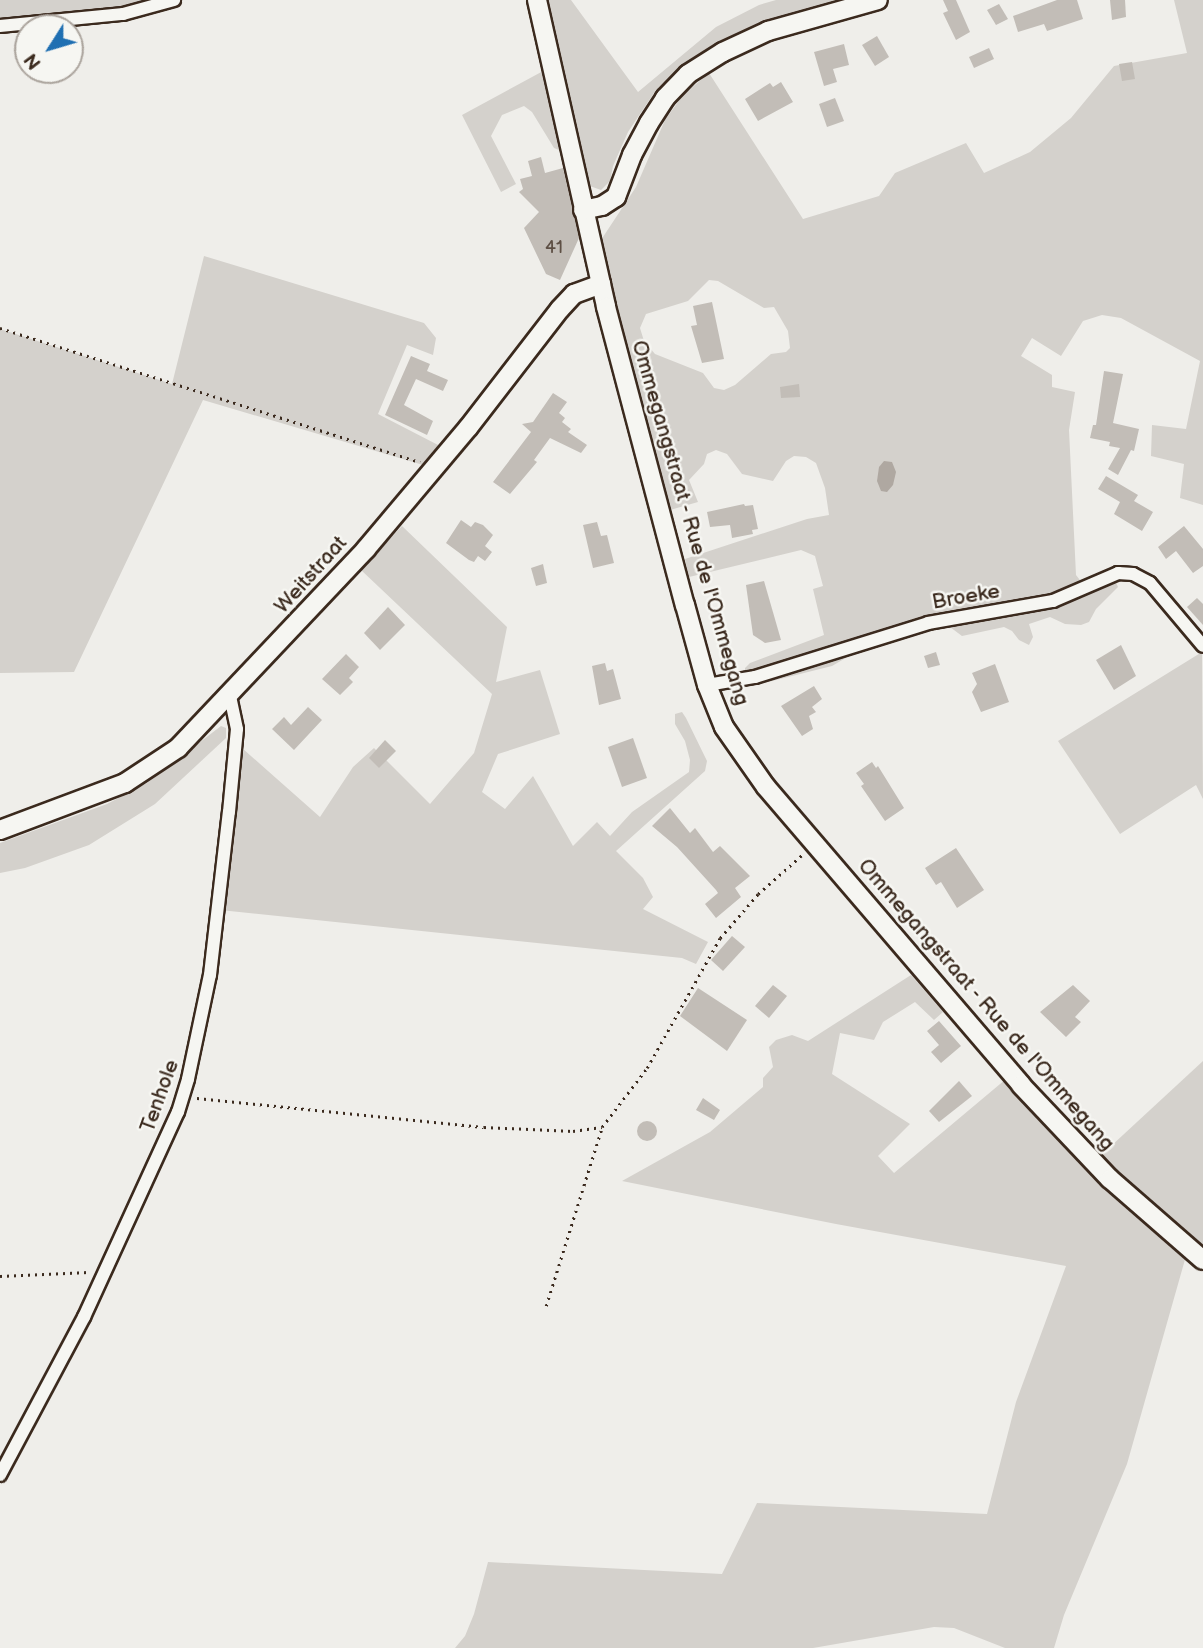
<!DOCTYPE html>
<html>
<head>
<meta charset="utf-8">
<style>
	body { margin:0 }
	#map { position:relative; width:1203px; height:1648px; overflow:hidden; background:#efeeea; font-family:"Balsamiq Sans",sans-serif }
	div>[style] { position:absolute }
	.green>* { inset:0; background:#d4d1cc }
	.water>* { inset:0; background:#afa8a1 }
	.building>* { inset:0; background:#c2bdb7 }
	.round { border-radius:50% }
	.path>* { height:2.5px; margin-top:-1.25px; transform-origin:0; background:repeating-linear-gradient(90deg,#3b2a1e 0 2px,transparent 0 7px) }
	.roads { filter:drop-shadow(2px 0 #3b2a1e) drop-shadow(-2px 0 #3b2a1e) drop-shadow(0 2px #3b2a1e) drop-shadow(0 -2px #3b2a1e) }
	.street>* { height:12px; margin:-6px; padding:0 6px; transform-origin:6px; border-radius:6px; background:#f6f6f2 }
	.secondary>* { height:18px; margin:-9px; padding:0 9px; transform-origin:9px; border-radius:9px; background:#f6f6f2 }
	span { translate:-50% -50%; white-space:nowrap; text-align:center; line-height:1.15; -webkit-text-stroke:5px #f6f6f2; paint-order:stroke }
	.number-label { font-size:18px; color:#5d4f44 }
	.number-label span { -webkit-text-stroke-width:0 }
	.street-label { font-size:21px; color:#3b2a1e }
	.north { position:absolute; left:14px; top:14px; width:70px; height:70px; box-sizing:border-box; background:#f6f6f2; border:2px solid #aba49d; border-radius:50%; rotate:233deg; font-size:19px; font-weight:700; line-height:28px; text-align:center; color:#3b2a1e }
	.north::after { content:''; display:block; margin:auto; width:24px; height:32px; background:#1f6fb2; clip-path:polygon(50% 0,100% 100%,50% 72%,0 100%) }
</style>
</head>
<body>
<div id="map">
	<div class="green">
		<i style="clip-path:polygon(0 0,154px 0,115px 10px,0 22px)"></i>
		<i style="clip-path:polygon(544px 0,571px 0,638px 92px,716px 27px,759px 5px,776px 0,836px 0,747px 31px,715px 44px,684px 64px,656px 90px,628px 132px,613px 166px,610px 181px,601px 190px,587px 185px)"></i>
		<i style="clip-path:polygon(evenodd,1174px 0,1203px 0,1203px 505px,1180px 498px,1184px 464px,1151px 456px,1152px 425px,1186px 429px,1200px 361px,1121px 318px,1102px 315px,1083px 321px,1061px 356px,1032px 338px,1021px 356px,1052px 375px,1052px 387px,1075px 392px,1069px 430px,1076px 575px,1086px 588px,1114px 578px,1118px 587px,1096px 609px,1089px 622px,1081px 625px,1065px 624px,1050px 617px,1029px 624px,1033px 637px,1029px 645px,1019px 640px,1012px 631px,1004px 627px,962px 636px,950px 627px,943px 616px,921px 618px,845px 645px,849px 656px,832px 666px,760px 684px,745px 685px,745px 668px,750px 663px,824px 635px,813px 589px,823px 586px,815px 556px,801px 550px,689px 577px,685px 559px,807px 519px,829px 515px,825px 488px,816px 463px,806px 457px,794px 456px,786px 461px,773px 481px,742px 474px,727px 454px,716px 450px,707px 454px,704px 464px,689px 480px,698px 502px,670px 510px,599px 243px,636px 187px,665px 120px,683px 95px,709px 73px,803px 219px,879px 196px,895px 173px,966px 143px,984px 173px,1030px 152px,1071px 118px,1114px 66px,1187px 53px,1174px 0,709px 280px,718px 281px,764px 308px,774px 307px,788px 331px,790px 348px,786px 352px,771px 354px,735px 385px,724px 390px,714px 388px,703px 373px,655px 354px,644px 341px,640px 328px,646px 314px,688px 301px,709px 280px)"></i>
		<i style="clip-path:polygon(545px 70px,564px 152px,554px 148px,532px 112px,524px 106px,502px 115px,491px 136px,516px 184px,501px 192px,462px 115px)"></i>
		<i style="clip-path:polygon(204px 256px,424px 323px,436px 338px,433px 355px,407px 345px,378px 414px,440px 446px,423px 465px,203px 400px,74px 672px,0 673px,0 329px,172px 384px)"></i>
		<i style="clip-path:polygon(402px 526px,507px 627px,496px 682px,540px 670px,560px 734px,498px 754px,482px 792px,505px 809px,533px 776px,573px 846px,597px 822px,610px 836px,632px 812px,689px 772px,690px 760px,685px 741px,675px 724px,675px 714px,682px 712px,686px 718px,707px 761px,705px 771px,616px 851px,643px 878px,653px 897px,643px 909px,708px 942px,696px 964px,682px 958px,220px 910px,242px 748px,320px 817px,353px 767px,374px 748px,430px 804px,474px 753px,492px 694px,361px 570px)"></i>
		<i style="clip-path:polygon(1202px 652px,1203px 799px,1196px 785px,1120px 834px,1058px 741px)"></i>
		<i style="clip-path:polygon(221px 726px,226px 728px,226px 738px,155px 804px,89px 845px,25px 868px,0 873px,0 843px,107px 804px,147px 783px)"></i>
		<i style="clip-path:polygon(911px 975px,943px 1012px,934px 1020px,915px 1002px,883px 1022px,874px 1040px,840px 1033px,832px 1074px,910px 1124px,878px 1156px,894px 1173px,1006px 1079px,1111px 1190px,1186px 1256px,1127px 1464px,1064px 1615px,1054px 1648px,1005px 1648px,954px 1628px,934px 1627px,813px 1648px,455px 1648px,465px 1636px,474px 1614px,488px 1562px,722px 1574px,757px 1503px,987px 1514px,1016px 1402px,1066px 1266px,836px 1224px,622px 1181px,710px 1132px,763px 1087px,763px 1078px,773px 1067px,769px 1047px,776px 1040px,792px 1035px,808px 1041px)"></i>
		<i style="clip-path:polygon(1203px 1061px,1203px 1255px,1097px 1159px)"></i>
	</div>
	<div class="water">
		<i style="clip-path:polygon(884px 461px,892px 462px,896px 472px,893px 485px,887px 492px,881px 491px,877px 481px,879px 467px)"></i>
	</div>
	<div class="building">
		<i style="clip-path:polygon(943px 0,956px 0,970px 32px,956px 40px,943px 13px,948px 11px)"></i>
		<i style="clip-path:polygon(1057px 0,1077px 0,1083px 19px,1047px 31px,1044px 24px,1018px 32px,1013px 16px)"></i>
		<i style="clip-path:polygon(1110px 0,1125px 0,1126px 17px,1112px 20px)"></i>
		<i style="clip-path:polygon(999px 4px,1008px 19px,996px 25px,987px 10px)"></i>
		<i style="clip-path:polygon(877px 36px,889px 57px,875px 66px,862px 45px)"></i>
		<i style="clip-path:polygon(844px 44px,849px 65px,833px 69px,837px 82px,824px 86px,814px 52px)"></i>
		<i style="clip-path:polygon(989px 48px,994px 59px,974px 68px,969px 57px)"></i>
		<i style="clip-path:polygon(1132px 62px,1135px 79px,1122px 81px,1119px 64px)"></i>
		<i style="clip-path:polygon(781px 82px,793px 102px,758px 121px,745px 99px,770px 83px,773px 87px)"></i>
		<i style="clip-path:polygon(835px 98px,844px 121px,827px 127px,819px 104px)"></i>
		<i style="clip-path:polygon(541px 157px,545px 173px,563px 168px,579px 238px,560px 280px,546px 274px,524px 228px,539px 212px,519px 192px,523px 189px,520px 179px,532px 176px,528px 161px)"></i>
		<i style="clip-path:polygon(712px 302px,724px 359px,702px 363px,691px 326px,697px 325px,693px 306px)"></i>
		<i style="clip-path:polygon(411px 356px,430px 364px,427px 371px,448px 380px,443px 391px,416px 379px,404px 405px,433px 421px,427px 435px,385px 415px)"></i>
		<i style="clip-path:polygon(1104px 371px,1123px 374px,1113px 423px,1139px 429px,1134px 451px,1131px 450px,1118px 475px,1108px 469px,1120px 448px,1109px 446px,1110px 442px,1090px 438px,1093px 425px,1096px 425px)"></i>
		<i style="clip-path:polygon(799px 384px,800px 397px,781px 398px,780px 387px)"></i>
		<i style="clip-path:polygon(553px 393px,567px 402px,559px 413px,565px 418px,562px 422px,571px 429px,568px 432px,587px 445px,581px 453px,550px 438px,534px 460px,537px 462px,510px 494px,493px 482px,531px 432px,522px 424px,533px 422px)"></i>
		<i style="clip-path:polygon(1106px 476px,1138px 495px,1134px 501px,1153px 512px,1142px 531px,1114px 514px,1120px 502px,1098px 489px)"></i>
		<i style="clip-path:polygon(744px 504px,745px 506px,753px 505px,758px 529px,752px 530px,753px 534px,732px 538px,730px 525px,710px 527px,707px 512px)"></i>
		<i style="clip-path:polygon(461px 520px,471px 527px,475px 522px,483px 525px,493px 535px,485px 546px,492px 552px,485px 561px,478px 556px,474px 562px,469px 560px,446px 543px)"></i>
		<i style="clip-path:polygon(597px 522px,601px 536px,607px 535px,614px 563px,593px 568px,583px 525px)"></i>
		<i style="clip-path:polygon(1184px 526px,1203px 549px,1203px 566px,1193px 573px,1176px 551px,1166px 559px,1158px 547px)"></i>
		<i style="clip-path:polygon(543px 564px,547px 583px,536px 586px,531px 568px)"></i>
		<i style="clip-path:polygon(764px 581px,781px 640px,765px 643px,753px 635px,746px 585px)"></i>
		<i style="clip-path:polygon(1197px 598px,1203px 604px,1203px 625px,1187px 607px)"></i>
		<i style="clip-path:polygon(388px 607px,405px 625px,380px 650px,364px 633px)"></i>
		<i style="clip-path:polygon(1121px 645px,1136px 676px,1114px 690px,1096px 660px)"></i>
		<i style="clip-path:polygon(936px 652px,940px 665px,928px 668px,924px 656px)"></i>
		<i style="clip-path:polygon(346px 654px,359px 667px,349px 678px,353px 682px,340px 695px,322px 679px)"></i>
		<i style="clip-path:polygon(605px 663px,607px 671px,613px 669px,621px 699px,599px 705px,592px 666px)"></i>
		<i style="clip-path:polygon(995px 664px,1009px 702px,981px 712px,972px 692px,977px 684px,972px 673px)"></i>
		<i style="clip-path:polygon(814px 686px,822px 699px,812px 707px,816px 712px,809px 716px,813px 729px,802px 736px,781px 706px)"></i>
		<i style="clip-path:polygon(308px 707px,322px 720px,294px 750px,272px 729px,284px 717px,291px 725px)"></i>
		<i style="clip-path:polygon(633px 738px,647px 778px,622px 787px,608px 747px)"></i>
		<i style="clip-path:polygon(385px 740px,396px 751px,379px 768px,369px 758px)"></i>
		<i style="clip-path:polygon(872px 762px,876px 768px,878px 766px,904px 808px,885px 821px,861px 786px,864px 784px,856px 773px)"></i>
		<i style="clip-path:polygon(670px 808px,690px 833px,695px 828px,713px 852px,720px 846px,750px 876px,735px 888px,741px 897px,716px 918px,705px 904px,718px 893px,716px 890px,677px 847px,652px 826px)"></i>
		<i style="clip-path:polygon(956px 848px,984px 890px,957px 908px,941px 882px,936px 885px,925px 868px)"></i>
		<i style="clip-path:polygon(732px 936px,745px 947px,723px 971px,711px 960px)"></i>
		<i style="clip-path:polygon(773px 985px,787px 996px,769px 1018px,755px 1006px)"></i>
		<i style="clip-path:polygon(1073px 985px,1090px 1001px,1075px 1017px,1081px 1022px,1066px 1037px,1040px 1012px)"></i>
		<i style="clip-path:polygon(698px 988px,747px 1020px,727px 1051px,680px 1016px)"></i>
		<i style="clip-path:polygon(939px 1021px,961px 1046px,941px 1063px,931px 1052px,939px 1045px,927px 1031px)"></i>
		<i style="clip-path:polygon(959px 1081px,972px 1096px,939px 1122px,929px 1111px)"></i>
		<i style="clip-path:polygon(703px 1098px,720px 1110px,714px 1120px,696px 1110px)"></i>
		<i class="round" style="left:637px;top:1121px;width:20px;height:20px"></i>
	</div>
	<div class="path">
		<i style="left:0;top:328px;width:441px;rotate:17.7deg"></i>
		<i style="left:197px;top:1098px;width:288px;rotate:5.8deg"></i>
		<i style="left:484px;top:1127px;width:89px;rotate:2.6deg"></i>
		<i style="left:573px;top:1131px;width:29px;rotate:-8deg"></i>
		<i style="left:602px;top:1127px;width:74px;rotate:-52.7deg"></i>
		<i style="left:647px;top:1068px;width:149px;rotate:-60.7deg"></i>
		<i style="left:720px;top:938px;width:58px;rotate:-49.2deg"></i>
		<i style="left:758px;top:894px;width:60px;rotate:-41.6deg"></i>
		<i style="left:0;top:1276px;width:89px;rotate:-2.6deg"></i>
		<i style="left:546px;top:1306px;width:188px;rotate:-72.6deg"></i>
	</div>
	<div class="roads">
		<div class="street">
			<i style="left:0;top:26px;width:124px;rotate:-5.6deg"></i>
			<i style="left:123px;top:14px;width:53px;rotate:-15.4deg"></i>
			<i style="left:707px;top:685px;width:49px;rotate:-9.5deg"></i>
			<i style="left:755px;top:677px;width:181px;rotate:-17.3deg"></i>
			<i style="left:928px;top:623px;width:127px;rotate:-10deg"></i>
			<i style="left:1053px;top:601px;width:71px;rotate:-23.3deg"></i>
			<i style="left:1118px;top:573px;width:15px;rotate:4deg"></i>
			<i style="left:1133px;top:574px;width:19px;rotate:28deg"></i>
			<i style="left:1150px;top:583px;width:82px;rotate:49.9deg"></i>
			<i style="left:0;top:1475px;width:179px;rotate:-62deg"></i>
			<i style="left:84px;top:1317px;width:226px;rotate:-65.4deg"></i>
			<i style="left:178px;top:1112px;width:34px;rotate:-73deg"></i>
			<i style="left:188px;top:1079px;width:106px;rotate:-78.1deg"></i>
			<i style="left:210px;top:975px;width:164px;rotate:-83.4deg"></i>
			<i style="left:229px;top:812px;width:83px;rotate:-84.5deg"></i>
			<i style="left:237px;top:729px;width:33px;rotate:-102deg"></i>
		</div>
		<div class="secondary">
			<i style="left:537px;top:0;width:315px;rotate:77.3deg"></i>
			<i style="left:606px;top:307px;width:308px;rotate:75.2deg"></i>
			<i style="left:685px;top:605px;width:83px;rotate:74.6deg"></i>
			<i style="left:707px;top:685px;width:45px;rotate:68deg"></i>
			<i style="left:724px;top:727px;width:73px;rotate:55deg"></i>
			<i style="left:766px;top:787px;width:392px;rotate:49.4deg"></i>
			<i style="left:1021px;top:1085px;width:129px;rotate:46.6deg"></i>
			<i style="left:1110px;top:1179px;width:123px;rotate:41.1deg"></i>
			<i style="left:583px;top:210px;width:19px;rotate:-12deg"></i>
			<i style="left:602px;top:206px;width:17px;rotate:-33deg"></i>
			<i style="left:616px;top:197px;width:45px;rotate:-69.1deg"></i>
			<i style="left:632px;top:155px;width:36px;rotate:-62deg"></i>
			<i style="left:649px;top:123px;width:30px;rotate:-57deg"></i>
			<i style="left:665px;top:98px;width:33px;rotate:-46deg"></i>
			<i style="left:688px;top:74px;width:41px;rotate:-32.2deg"></i>
			<i style="left:723px;top:52px;width:50px;rotate:-25deg"></i>
			<i style="left:768px;top:31px;width:114px;rotate:-15.7deg"></i>
			<i style="left:0;top:830px;width:134px;rotate:-20.6deg"></i>
			<i style="left:125px;top:783px;width:64px;rotate:-33.4deg"></i>
			<i style="left:178px;top:748px;width:274px;rotate:-46.6deg"></i>
			<i style="left:366px;top:549px;width:158px;rotate:-49.9deg"></i>
			<i style="left:468px;top:428px;width:150px;rotate:-52.3deg"></i>
			<i style="left:560px;top:309px;width:21px;rotate:-47deg"></i>
			<i style="left:574px;top:294px;width:29px;rotate:-20deg"></i>
		</div>
	</div>
	<div class="number-label">
		<span style="left:554px;top:248px">41</span>
	</div>
	<div class="street-label">
		<span style="left:690px;top:523px;rotate:74deg">Ommegangstraat - Rue de l'Ommegang</span>
		<span style="left:311px;top:575px;rotate:-48deg">Weitstraat</span>
		<span style="left:966px;top:597px;rotate:-10deg">Broeke</span>
		<span style="left:986px;top:1005px;rotate:49deg">Ommegangstraat - Rue de l'Ommegang</span>
		<span style="left:160px;top:1096px;rotate:-70deg">Tenhole</span>
	</div>
	<div class="north">N</div>
</div>
</body>
</html>
